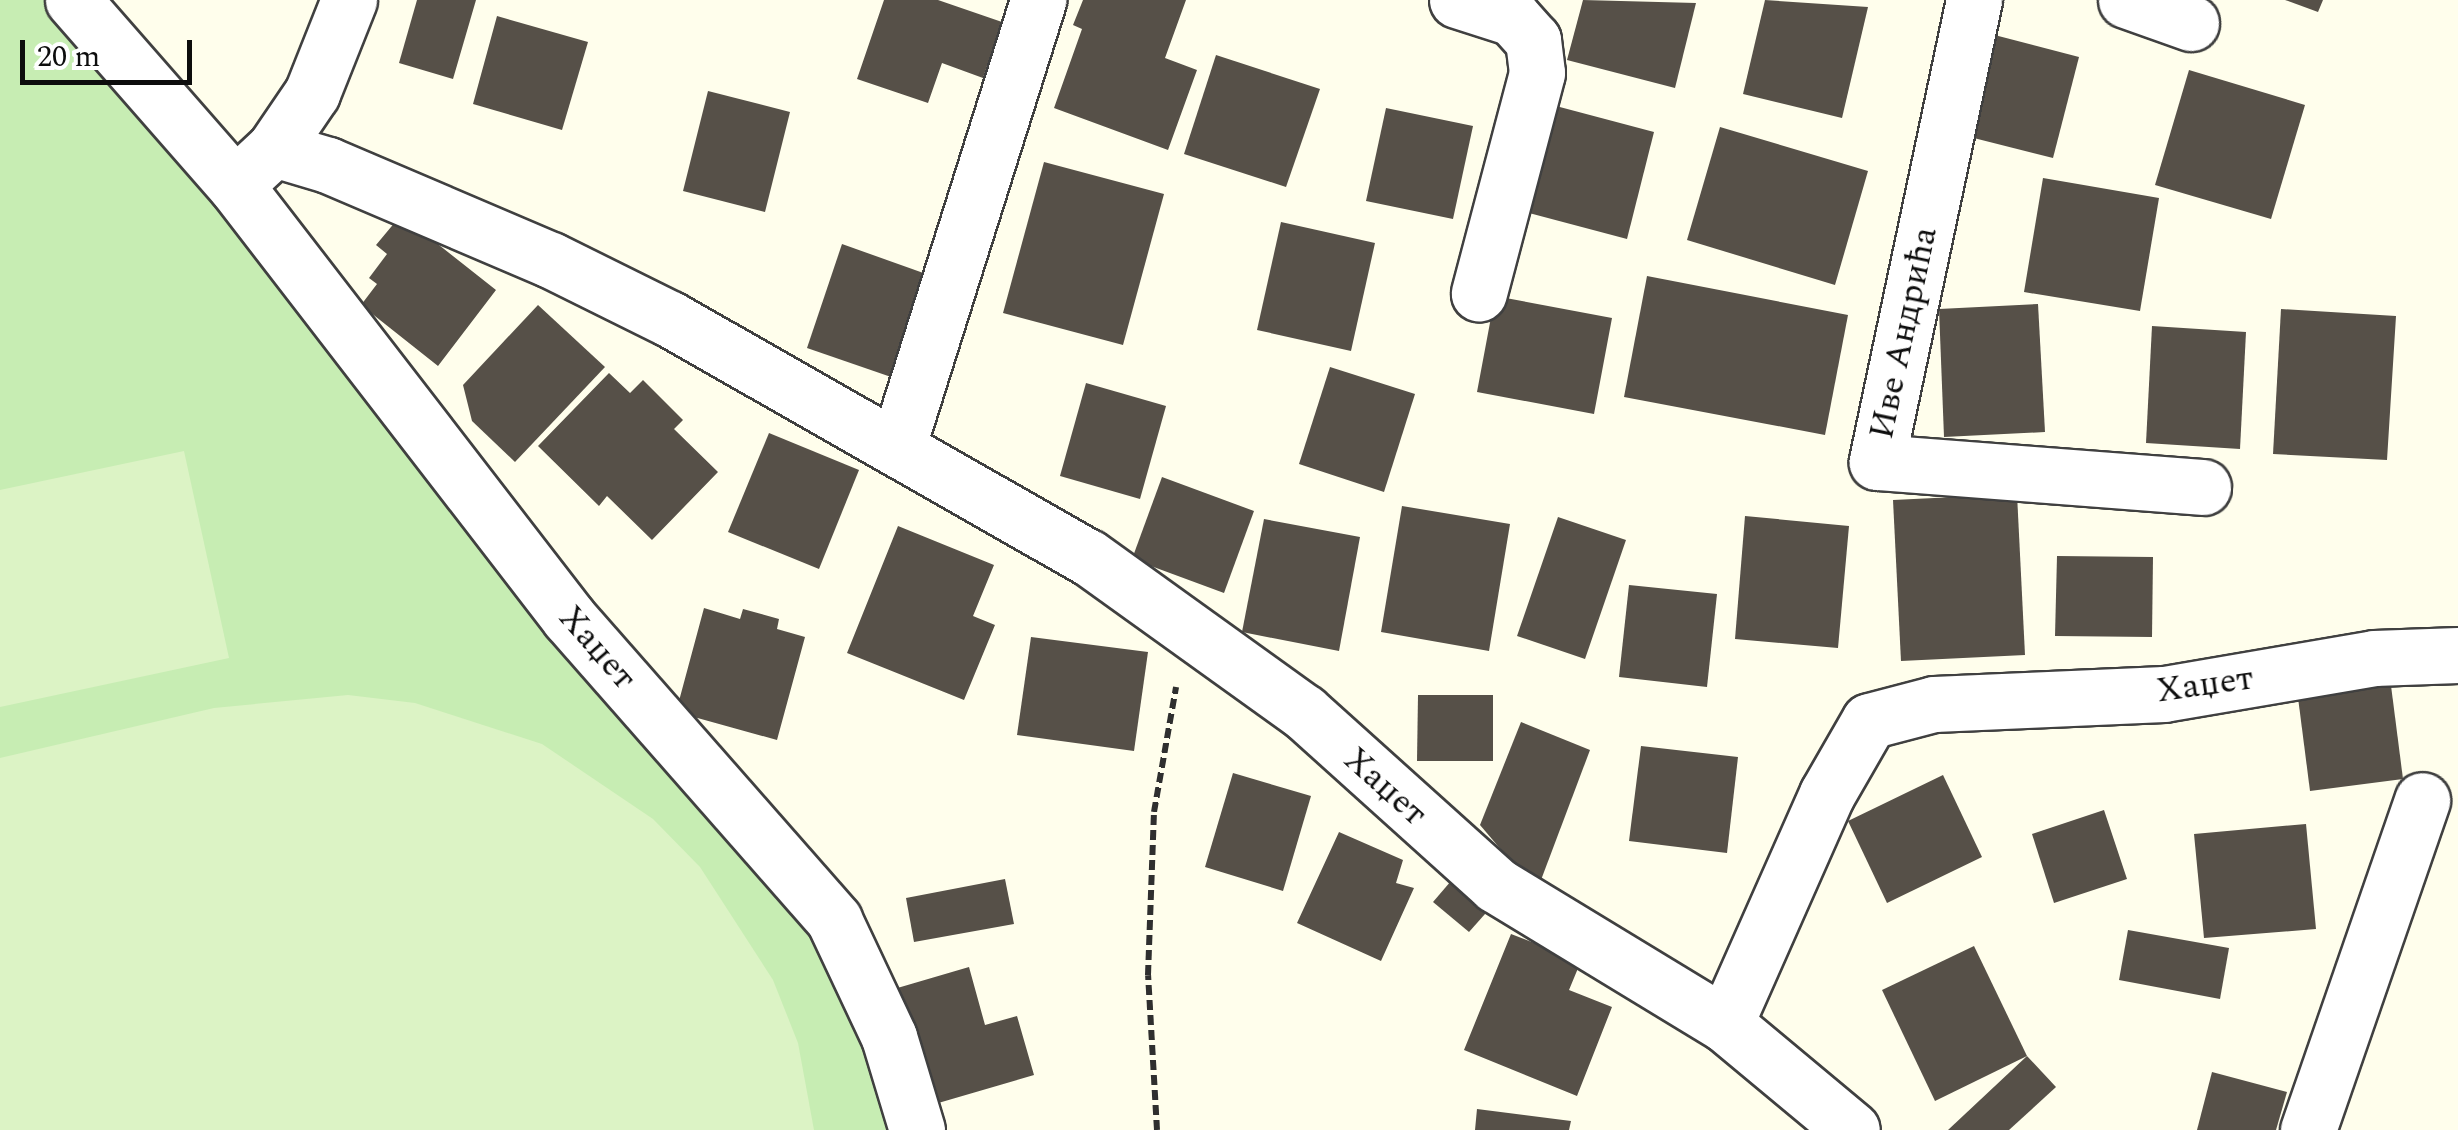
<!DOCTYPE html>
<html>
<head>
<meta charset="utf-8">
<style>
	body { margin:0 }
	#map { position:relative; width:2458px; height:1130px; overflow:hidden; background:#fffeec; font-family:Spectral,serif }
	div>[style] { position:absolute }
	.green>* { inset:0; background:#c7edb3 }
	.pitch>* { inset:0; background:#dcf3c5 }
	.building>* { inset:0; background:#565048 }
	.path>* { height:6px; margin-top:-3px; transform-origin:0; background:repeating-linear-gradient(90deg,#2f2f2f 0 10px,transparent 0 15px) }
	.roads { filter:drop-shadow(2px 0 #404040) drop-shadow(-2px 0 #404040) drop-shadow(0 2px #404040) drop-shadow(0 -2px #404040) }
	.minor>* { height:55px; margin:-27.5px; padding:0 27.5px; transform-origin:27.5px; border-radius:27.5px; background:#fff }
	span { translate:-50% -50%; white-space:nowrap; text-align:center; line-height:1.15; -webkit-text-stroke:10px #fff; paint-order:stroke }
	.street-label { font-size:35px; color:#0d0d0d }
	.scale { position:absolute; left:20px; top:40px; width:172px; height:45px; box-sizing:border-box; border:5px solid #0d0d0d; border-top:0; padding-left:12px; font-size:30px; line-height:35px; white-space:nowrap; color:#0d0d0d; -webkit-text-stroke:8px #fff; paint-order:stroke }
</style>
</head>
<body>
<div id="map">
	<div class="green">
		<i style="clip-path:polygon(0 0,73px 0,834px 920px,916px 1130px,0 1130px)"></i>
	</div>
	<div class="pitch">
		<i style="clip-path:polygon(184px 451px,229px 658px,0 707px,0 490px)"></i>
		<i style="clip-path:polygon(348px 695px,415px 703px,542px 744px,653px 819px,700px 867px,773px 980px,798px 1043px,814px 1130px,0 1130px,0 758px,214px 708px)"></i>
	</div>
	<div class="building">
		<i style="clip-path:polygon(417px 0,476px 0,453px 79px,399px 63px)"></i>
		<i style="clip-path:polygon(884px 0,938px 0,1002px 22px,983px 78px,942px 63px,928px 103px,857px 79px)"></i>
		<i style="clip-path:polygon(1083px 0,1186px 0,1165px 58px,1197px 70px,1168px 150px,1054px 108px,1082px 29px,1073px 25px)"></i>
		<i style="clip-path:polygon(1583px 0,1696px 3px,1675px 88px,1567px 60px)"></i>
		<i style="clip-path:polygon(1765px 0,1868px 7px,1842px 118px,1743px 94px)"></i>
		<i style="clip-path:polygon(2285px 0,2323px 0,2318px 12px)"></i>
		<i style="clip-path:polygon(497px 16px,588px 42px,562px 130px,473px 104px)"></i>
		<i style="clip-path:polygon(1983px 32px,2079px 57px,2053px 158px,1958px 134px)"></i>
		<i style="clip-path:polygon(1216px 55px,1320px 89px,1286px 187px,1184px 154px)"></i>
		<i style="clip-path:polygon(2189px 70px,2305px 105px,2271px 219px,2155px 185px)"></i>
		<i style="clip-path:polygon(708px 91px,790px 112px,765px 212px,683px 191px)"></i>
		<i style="clip-path:polygon(1556px 106px,1654px 132px,1627px 239px,1529px 213px)"></i>
		<i style="clip-path:polygon(1386px 108px,1473px 126px,1453px 219px,1366px 201px)"></i>
		<i style="clip-path:polygon(1720px 127px,1868px 171px,1835px 285px,1687px 240px)"></i>
		<i style="clip-path:polygon(1044px 162px,1164px 194px,1123px 345px,1003px 313px)"></i>
		<i style="clip-path:polygon(2043px 178px,2159px 198px,2140px 311px,2024px 292px)"></i>
		<i style="clip-path:polygon(401px 215px,496px 290px,438px 366px,361px 305px,377px 284px,369px 278px,387px 254px,376px 245px)"></i>
		<i style="clip-path:polygon(1281px 222px,1375px 243px,1351px 351px,1257px 330px)"></i>
		<i style="clip-path:polygon(842px 244px,929px 275px,894px 378px,807px 348px)"></i>
		<i style="clip-path:polygon(1647px 276px,1848px 315px,1825px 435px,1624px 397px)"></i>
		<i style="clip-path:polygon(1495px 296px,1612px 318px,1594px 414px,1477px 392px)"></i>
		<i style="clip-path:polygon(2038px 304px,2045px 432px,1944px 437px,1939px 309px)"></i>
		<i style="clip-path:polygon(538px 305px,605px 367px,515px 462px,472px 421px,463px 385px)"></i>
		<i style="clip-path:polygon(2281px 309px,2396px 316px,2387px 460px,2273px 454px)"></i>
		<i style="clip-path:polygon(2152px 326px,2246px 332px,2240px 449px,2146px 443px)"></i>
		<i style="clip-path:polygon(1330px 367px,1415px 394px,1384px 492px,1299px 464px)"></i>
		<i style="clip-path:polygon(609px 373px,630px 393px,643px 380px,683px 420px,674px 429px,718px 472px,652px 540px,607px 496px,599px 506px,538px 446px)"></i>
		<i style="clip-path:polygon(1086px 383px,1166px 406px,1140px 499px,1060px 476px)"></i>
		<i style="clip-path:polygon(769px 433px,859px 470px,819px 569px,728px 532px)"></i>
		<i style="clip-path:polygon(1162px 477px,1254px 511px,1224px 593px,1132px 559px)"></i>
		<i style="clip-path:polygon(2017px 494px,2025px 655px,1901px 661px,1893px 500px)"></i>
		<i style="clip-path:polygon(1402px 506px,1510px 524px,1489px 651px,1381px 632px)"></i>
		<i style="clip-path:polygon(1745px 516px,1849px 526px,1838px 648px,1735px 639px)"></i>
		<i style="clip-path:polygon(1558px 517px,1626px 540px,1585px 659px,1517px 636px)"></i>
		<i style="clip-path:polygon(1264px 519px,1360px 537px,1339px 651px,1242px 632px)"></i>
		<i style="clip-path:polygon(898px 526px,994px 565px,973px 616px,995px 625px,964px 700px,847px 653px)"></i>
		<i style="clip-path:polygon(2057px 556px,2153px 557px,2152px 637px,2055px 636px)"></i>
		<i style="clip-path:polygon(1629px 585px,1717px 594px,1707px 687px,1619px 677px)"></i>
		<i style="clip-path:polygon(704px 608px,740px 619px,743px 609px,779px 619px,777px 629px,805px 637px,777px 740px,676px 712px)"></i>
		<i style="clip-path:polygon(1031px 637px,1148px 652px,1134px 751px,1017px 735px)"></i>
		<i style="clip-path:polygon(2389px 670px,2403px 779px,2310px 791px,2296px 682px)"></i>
		<i style="clip-path:polygon(1418px 695px,1493px 695px,1493px 761px,1417px 761px)"></i>
		<i style="clip-path:polygon(1521px 722px,1590px 750px,1541px 880px,1509px 859px,1480px 825px)"></i>
		<i style="clip-path:polygon(1641px 746px,1738px 757px,1727px 853px,1629px 841px)"></i>
		<i style="clip-path:polygon(1233px 773px,1311px 796px,1283px 891px,1205px 867px)"></i>
		<i style="clip-path:polygon(1943px 775px,1982px 857px,1887px 903px,1848px 821px)"></i>
		<i style="clip-path:polygon(2104px 810px,2127px 879px,2054px 903px,2032px 834px)"></i>
		<i style="clip-path:polygon(2306px 824px,2316px 929px,2204px 938px,2194px 834px)"></i>
		<i style="clip-path:polygon(1339px 832px,1403px 860px,1396px 883px,1414px 888px,1381px 961px,1297px 923px)"></i>
		<i style="clip-path:polygon(1457px 874px,1493px 905px,1469px 932px,1433px 902px)"></i>
		<i style="clip-path:polygon(1005px 879px,1014px 924px,914px 942px,906px 898px)"></i>
		<i style="clip-path:polygon(2128px 930px,2229px 948px,2220px 999px,2119px 980px)"></i>
		<i style="clip-path:polygon(1511px 934px,1581px 961px,1569px 990px,1612px 1007px,1577px 1096px,1464px 1050px)"></i>
		<i style="clip-path:polygon(1974px 946px,2027px 1056px,1935px 1101px,1882px 990px)"></i>
		<i style="clip-path:polygon(969px 967px,985px 1025px,1017px 1016px,1034px 1075px,928px 1106px,894px 989px)"></i>
		<i style="clip-path:polygon(2027px 1056px,2056px 1087px,2009px 1130px,1948px 1130px)"></i>
		<i style="clip-path:polygon(2212px 1072px,2287px 1092px,2276px 1130px,2197px 1130px)"></i>
		<i style="clip-path:polygon(1477px 1109px,1571px 1121px,1569px 1130px,1475px 1130px)"></i>
	</div>
	<div class="path">
		<i style="left:1157px;top:1130px;width:155px;rotate:-93.3deg"></i>
		<i style="left:1148px;top:975px;width:163px;rotate:-87.9deg"></i>
		<i style="left:1154px;top:812px;width:127px;rotate:-80deg"></i>
	</div>
	<div class="roads">
		<div class="minor">
			<i style="left:73px;top:0;width:246px;rotate:48.8deg"></i>
			<i style="left:235px;top:185px;width:547px;rotate:52.35deg"></i>
			<i style="left:569px;top:618px;width:402px;rotate:48.7deg"></i>
			<i style="left:834px;top:920px;width:129px;rotate:64.8deg"></i>
			<i style="left:889px;top:1037px;width:97px;rotate:73.2deg"></i>
			<i style="left:1457px;top:0;width:59px;rotate:17.8deg"></i>
			<i style="left:1513px;top:18px;width:30px;rotate:48deg"></i>
			<i style="left:1533px;top:40px;width:33px;rotate:83deg"></i>
			<i style="left:1537px;top:73px;width:228px;rotate:104.8deg"></i>
			<i style="left:1974px;top:0;width:472px;rotate:101.9deg"></i>
			<i style="left:1877px;top:462px;width:327px;rotate:4.4deg"></i>
			<i style="left:2126px;top:0;width:69px;rotate:19.5deg"></i>
			<i style="left:274px;top:149px;width:56px;rotate:16.5deg"></i>
			<i style="left:328px;top:165px;width:242px;rotate:23.1deg"></i>
			<i style="left:551px;top:260px;width:133px;rotate:26.4deg"></i>
			<i style="left:670px;top:319px;width:481px;rotate:29.7deg"></i>
			<i style="left:1088px;top:557px;width:266px;rotate:35.7deg"></i>
			<i style="left:1304px;top:712px;width:258px;rotate:42deg"></i>
			<i style="left:1496px;top:885px;width:268px;rotate:31.3deg"></i>
			<i style="left:1725px;top:1024px;width:165px;rotate:39.8deg"></i>
			<i style="left:249px;top:172px;width:34px;rotate:-43deg"></i>
			<i style="left:274px;top:149px;width:68px;rotate:-55.8deg"></i>
			<i style="left:312px;top:93px;width:100px;rotate:-68.3deg"></i>
			<i style="left:898px;top:445px;width:467px;rotate:-72.5deg"></i>
			<i style="left:1725px;top:1024px;width:252px;rotate:-66.1deg"></i>
			<i style="left:1827px;top:794px;width:84px;rotate:-60.1deg"></i>
			<i style="left:1869px;top:721px;width:67px;rotate:-14.7deg"></i>
			<i style="left:1934px;top:704px;width:230px;rotate:-2.5deg"></i>
			<i style="left:2164px;top:694px;width:213px;rotate:-9.7deg"></i>
			<i style="left:2374px;top:658px;width:84px;rotate:-2deg"></i>
			<i style="left:2308px;top:1130px;width:349px;rotate:-70.9deg"></i>
		</div>
	</div>
	<div class="street-label">
		<span style="left:1904px;top:333px;rotate:-78deg">Иве Андрића</span>
		<span style="left:597px;top:648px;rotate:49deg">Хаџет</span>
		<span style="left:2205px;top:685px;rotate:-8deg">Хаџет</span>
		<span style="left:1385px;top:787px;rotate:42deg">Хаџет</span>
	</div>
	<div class="scale">20 m</div>
</div>
</body>
</html>
